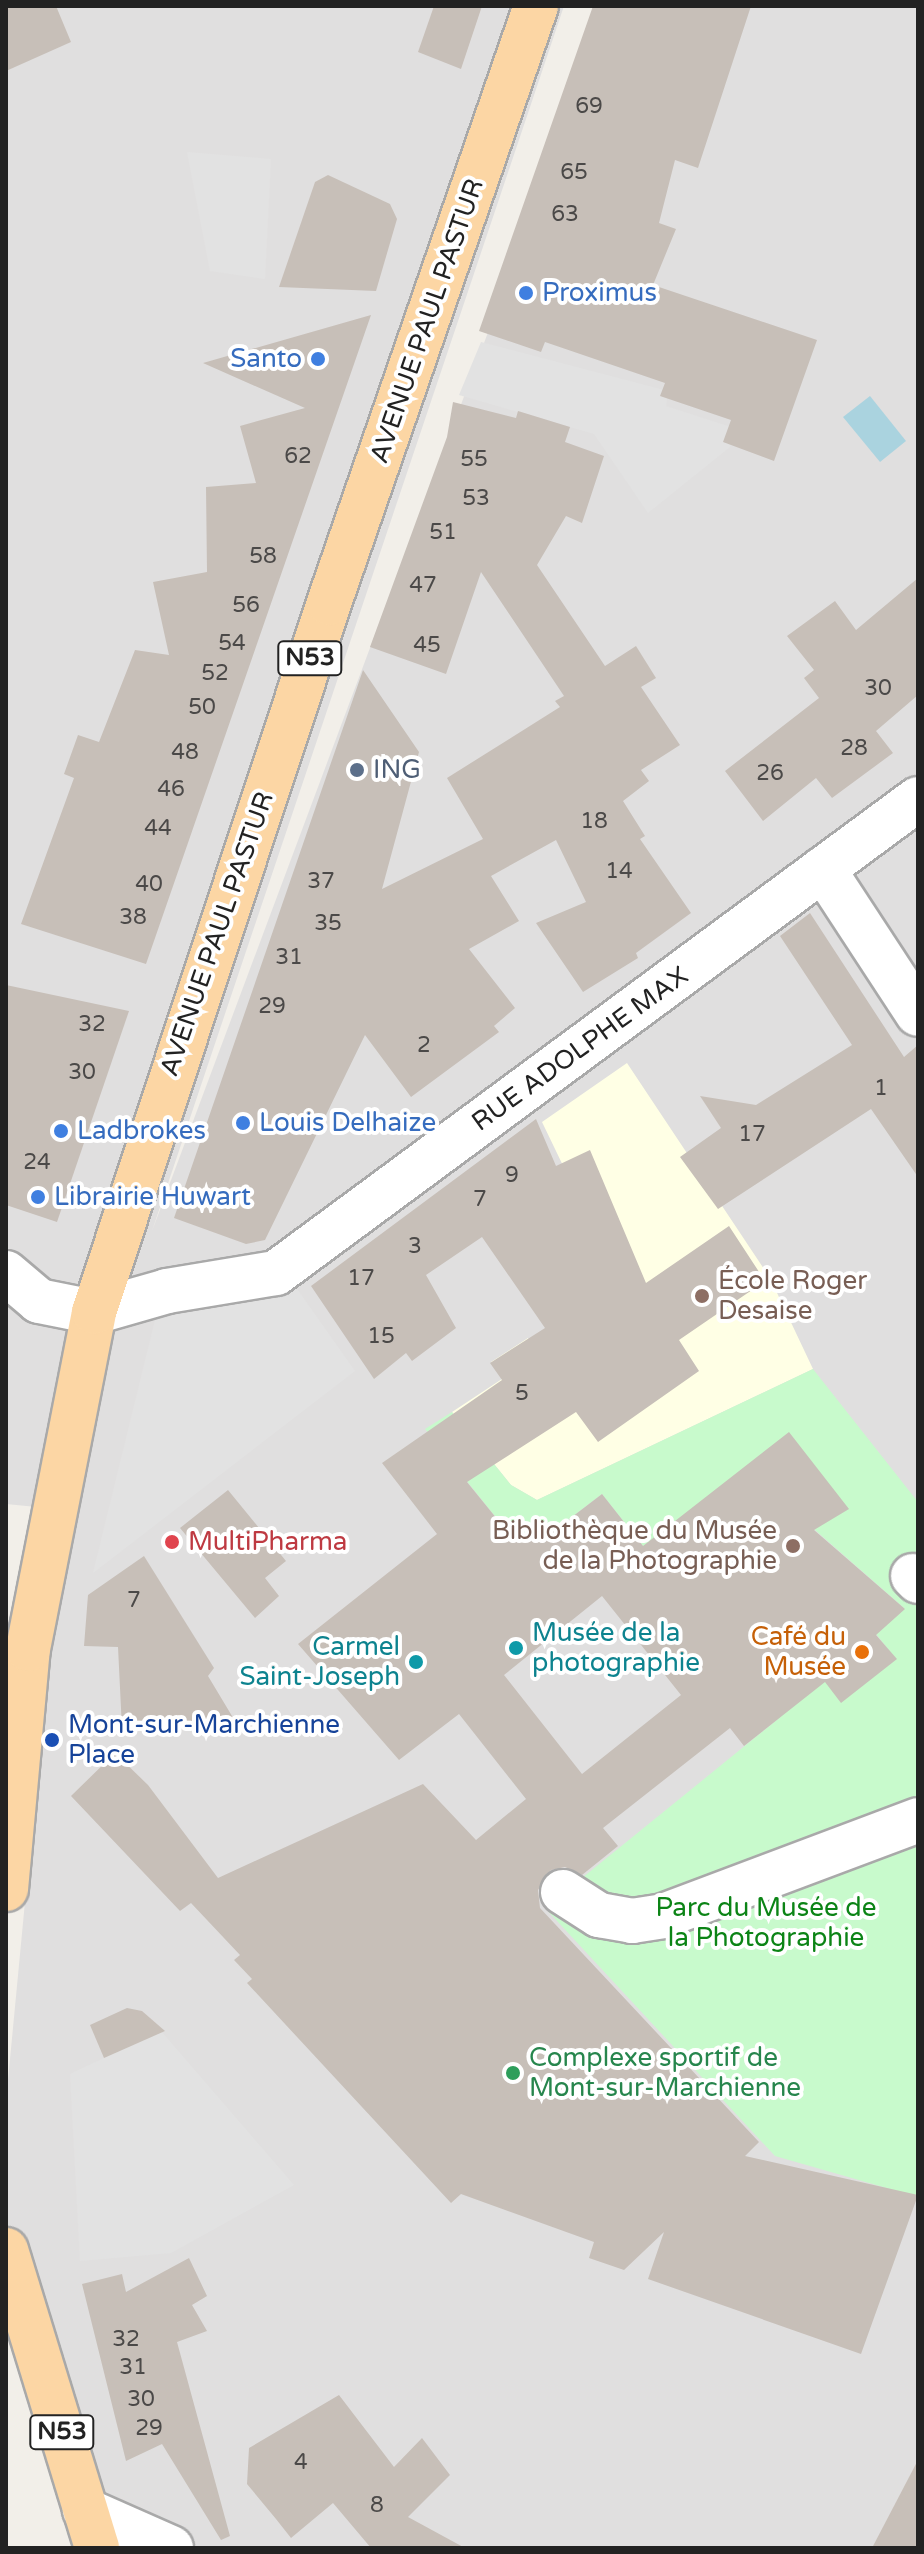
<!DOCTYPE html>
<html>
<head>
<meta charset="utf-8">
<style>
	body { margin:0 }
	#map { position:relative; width:924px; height:2554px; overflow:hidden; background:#f2efe9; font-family:"Varela Round",sans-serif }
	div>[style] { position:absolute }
	.residential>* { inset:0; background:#e0dfdf }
	.education>* { inset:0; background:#ffffe5 }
	.park>* { inset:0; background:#c8facc }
	.parking>* { inset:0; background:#e2e2e2 }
	.water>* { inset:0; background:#aad3df }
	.building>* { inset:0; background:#c7bfb8 }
	.roads { filter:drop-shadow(2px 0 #a9a9a9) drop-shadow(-2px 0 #a9a9a9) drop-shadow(0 2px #a9a9a9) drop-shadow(0 -2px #a9a9a9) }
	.minor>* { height:44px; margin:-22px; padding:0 22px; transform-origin:22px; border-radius:22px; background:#fff }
	.major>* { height:44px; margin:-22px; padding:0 22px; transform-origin:22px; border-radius:22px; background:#fcd6a4 }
	.dots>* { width:22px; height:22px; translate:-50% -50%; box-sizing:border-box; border:4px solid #fff; border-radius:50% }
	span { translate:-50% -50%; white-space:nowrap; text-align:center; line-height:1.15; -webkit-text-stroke:8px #fff; paint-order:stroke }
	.number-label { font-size:22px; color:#4b4948 }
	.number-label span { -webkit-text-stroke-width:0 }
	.shield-label span { padding:2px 6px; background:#fff; border:2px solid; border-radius:6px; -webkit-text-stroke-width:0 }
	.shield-label { font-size:24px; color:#222; font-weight:700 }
	.shop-label { font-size:26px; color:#366cbe }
	.left { translate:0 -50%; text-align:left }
	.right { translate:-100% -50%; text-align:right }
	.street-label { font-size:26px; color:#222 }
	.service-label { font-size:26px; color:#4e5e75 }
	.education-label { font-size:26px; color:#785e54 }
	.health-label { font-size:26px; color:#be3a42 }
	.culture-label { font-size:26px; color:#0d838f }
	.food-label { font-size:26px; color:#c56008 }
	.transit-label { font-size:26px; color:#164399 }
	.park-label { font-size:26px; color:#0c8416 }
	.leisure-label { font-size:26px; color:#27864d }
	.frame { position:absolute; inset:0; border:8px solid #222; pointer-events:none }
</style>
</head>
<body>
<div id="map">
	<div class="residential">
		<i style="clip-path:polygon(6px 6px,564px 6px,152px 1231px,610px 6px,918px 6px,918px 2548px,96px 2548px,6px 2250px,6px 2101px,64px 1493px,57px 1509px,6px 1504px)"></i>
	</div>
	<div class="education">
		<i style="clip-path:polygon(627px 1063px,770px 1278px,813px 1369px,537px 1500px,511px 1485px,452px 1412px,502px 1379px,491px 1362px,528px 1338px,538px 1353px,634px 1313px,542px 1122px)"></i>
	</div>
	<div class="park">
		<i style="clip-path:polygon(813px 1369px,918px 1502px,918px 2197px,775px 2156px,545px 1908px,778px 1719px,816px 1670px,896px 1659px,876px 1634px,904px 1608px,815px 1530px,788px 1433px,725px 1650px,602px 1494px,534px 1546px,526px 1535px,506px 1530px,425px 1429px,452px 1412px,511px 1485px,537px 1500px)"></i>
	</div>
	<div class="parking">
		<i style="clip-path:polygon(187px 152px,271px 159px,265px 279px,210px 271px)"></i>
		<i style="clip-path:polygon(481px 342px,668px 391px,666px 406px,734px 428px,730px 447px,648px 513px,594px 434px,459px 395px)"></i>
		<i style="clip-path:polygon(295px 1286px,355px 1371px,93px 1573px,156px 1316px)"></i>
		<i style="clip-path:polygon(161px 2031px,294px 2185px,171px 2253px,80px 2261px,70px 2074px)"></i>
	</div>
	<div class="water">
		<i style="clip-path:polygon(870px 396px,906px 441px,880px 462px,843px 417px)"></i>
	</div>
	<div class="building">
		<i style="clip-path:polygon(6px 6px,56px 6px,71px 42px,6px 71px)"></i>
		<i style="clip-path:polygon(434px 6px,482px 6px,461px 69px,418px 52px)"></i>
		<i style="clip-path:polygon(593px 6px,751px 6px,698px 168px,675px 160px,659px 223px,676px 229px,653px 285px,817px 340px,774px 461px,723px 442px,731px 420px,660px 396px,665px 383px,545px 342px,541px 352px,479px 331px)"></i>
		<i style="clip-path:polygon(328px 175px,390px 204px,397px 219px,376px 291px,279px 287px,315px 182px)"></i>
		<i style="clip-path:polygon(371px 315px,146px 964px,21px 924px,74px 778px,64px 774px,78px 735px,99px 742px,135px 650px,169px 655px,153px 582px,207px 572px,206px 487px,256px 483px,240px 426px,305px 408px,203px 363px)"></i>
		<i style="clip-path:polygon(453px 402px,516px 418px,518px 411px,570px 427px,565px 442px,604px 456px,582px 523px,566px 516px,537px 565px,605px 666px,636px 646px,656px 678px,641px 687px,680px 745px,641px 770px,649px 781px,623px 801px,645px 836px,640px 839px,691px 913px,636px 953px,638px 958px,583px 992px,536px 923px,586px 902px,556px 840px,491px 876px,519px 921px,469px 949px,515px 1008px,494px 1026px,499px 1032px,411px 1097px,365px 1035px,265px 1240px,246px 1244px,174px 1218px,363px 670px,419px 752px,382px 889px,483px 839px,447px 778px,560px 707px,555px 701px,564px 696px,481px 572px,446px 674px,370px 647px,447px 437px)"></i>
		<i style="clip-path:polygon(918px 578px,918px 695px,876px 731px,893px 753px,832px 798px,816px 778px,763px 821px,725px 771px,819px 698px,804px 678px,814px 670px,787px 636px,835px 601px,856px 630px)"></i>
		<i style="clip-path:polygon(810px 913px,904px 1057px,918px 1045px,918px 1177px,871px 1109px,718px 1209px,680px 1157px,721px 1128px,700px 1096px,756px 1105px,852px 1045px,780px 936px)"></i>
		<i style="clip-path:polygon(6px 985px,129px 1011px,57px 1222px,6px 1205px)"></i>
		<i style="clip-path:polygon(evenodd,536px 1119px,556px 1166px,590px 1150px,646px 1283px,729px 1226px,765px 1281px,679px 1340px,699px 1371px,598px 1442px,576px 1412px,467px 1482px,506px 1530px,542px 1540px,602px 1494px,643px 1546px,789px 1432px,849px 1509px,814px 1530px,905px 1609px,876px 1635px,897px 1659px,841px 1703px,825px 1682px,744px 1746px,730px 1728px,603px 1828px,618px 1846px,582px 1875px,565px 1867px,551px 1870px,538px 1890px,540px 1908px,759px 2142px,745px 2156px,918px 2195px,861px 2354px,648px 2279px,664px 2232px,624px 2270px,589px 2258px,594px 2242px,461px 2194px,451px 2203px,247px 1983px,252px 1979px,234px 1960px,240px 1955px,191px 1903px,180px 1911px,71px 1796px,115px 1753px,148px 1785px,218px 1878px,423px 1784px,476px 1840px,526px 1799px,459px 1714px,399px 1760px,298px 1644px,437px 1534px,382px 1463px,502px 1380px,490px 1363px,545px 1328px,482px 1237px,426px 1275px,456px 1328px,412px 1361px,406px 1353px,374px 1379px,311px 1286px,536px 1119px,602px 1596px,681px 1695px,582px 1774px,504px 1675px,602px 1596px)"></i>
		<i style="clip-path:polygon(228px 1490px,286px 1561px,265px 1578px,279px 1596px,255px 1618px,180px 1528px)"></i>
		<i style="clip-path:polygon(144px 1556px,214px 1668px,208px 1676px,235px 1721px,122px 1729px,118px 1647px,84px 1646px,88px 1595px)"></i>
		<i style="clip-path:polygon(127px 2008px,142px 2011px,165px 2031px,104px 2058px,90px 2025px)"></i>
		<i style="clip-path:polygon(189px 2258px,207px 2296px,192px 2305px,207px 2331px,177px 2342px,230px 2536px,221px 2540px,162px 2444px,126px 2461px,82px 2284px,122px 2274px,126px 2292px)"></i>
		<i style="clip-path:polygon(339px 2395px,394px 2467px,422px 2438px,450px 2475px,408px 2517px,465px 2548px,371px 2548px,333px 2503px,291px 2538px,276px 2519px,247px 2484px,249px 2448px)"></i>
		<i style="clip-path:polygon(918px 2460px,918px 2548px,872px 2548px)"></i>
	</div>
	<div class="roads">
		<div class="minor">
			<i style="left:823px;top:869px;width:173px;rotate:56.8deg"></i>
			<i style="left:6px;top:1273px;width:43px;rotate:40.3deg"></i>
			<i style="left:39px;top:1301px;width:56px;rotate:11.3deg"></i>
			<i style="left:94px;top:1312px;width:76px;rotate:-16deg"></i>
			<i style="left:167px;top:1291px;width:110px;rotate:-9.4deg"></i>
			<i style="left:276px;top:1273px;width:798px;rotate:-36.44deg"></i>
			<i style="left:913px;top:1576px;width:7px;rotate:45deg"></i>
			<i style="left:563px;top:1892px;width:43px;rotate:32.6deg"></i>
			<i style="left:599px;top:1915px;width:34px;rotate:10deg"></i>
			<i style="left:632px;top:1921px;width:31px;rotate:-9deg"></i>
			<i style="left:663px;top:1916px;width:272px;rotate:-20.6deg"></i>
			<i style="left:85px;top:2510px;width:94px;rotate:23.8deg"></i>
		</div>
		<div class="major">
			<i style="left:6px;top:1889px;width:241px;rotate:-84.8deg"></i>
			<i style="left:28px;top:1649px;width:343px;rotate:-78.9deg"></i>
			<i style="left:94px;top:1312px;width:747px;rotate:-71.66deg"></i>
			<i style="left:329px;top:603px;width:632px;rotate:-70.88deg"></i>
			<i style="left:6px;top:2250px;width:312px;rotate:73deg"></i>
		</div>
	</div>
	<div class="dots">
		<i style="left:526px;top:293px;background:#3f7fe0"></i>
		<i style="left:318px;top:359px;background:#3f7fe0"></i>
		<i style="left:357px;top:770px;background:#5c6f8a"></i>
		<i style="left:243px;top:1123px;background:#3f7fe0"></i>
		<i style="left:61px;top:1131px;background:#3f7fe0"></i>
		<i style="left:38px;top:1197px;background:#3f7fe0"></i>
		<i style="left:702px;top:1296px;background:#8d6e63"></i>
		<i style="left:172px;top:1542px;background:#e0444e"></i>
		<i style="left:793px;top:1546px;background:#8d6e63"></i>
		<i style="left:516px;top:1648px;background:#0f9aa8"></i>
		<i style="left:862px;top:1652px;background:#e8710a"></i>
		<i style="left:416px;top:1662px;background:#0f9aa8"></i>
		<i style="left:52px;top:1740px;background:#1a4fb4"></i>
		<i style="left:513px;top:2073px;background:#2e9e5b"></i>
	</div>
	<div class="number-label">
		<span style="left:589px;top:107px">69</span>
		<span style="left:574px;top:173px">65</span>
		<span style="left:565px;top:215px">63</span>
		<span style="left:298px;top:457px">62</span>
		<span style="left:474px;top:460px">55</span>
		<span style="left:476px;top:499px">53</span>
		<span style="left:443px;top:533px">51</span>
		<span style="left:263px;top:557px">58</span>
		<span style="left:423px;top:586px">47</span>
		<span style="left:246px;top:606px">56</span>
		<span style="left:232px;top:644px">54</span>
		<span style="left:427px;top:646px">45</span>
		<span style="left:215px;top:674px">52</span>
		<span style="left:878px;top:689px">30</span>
		<span style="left:202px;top:708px">50</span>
		<span style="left:854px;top:749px">28</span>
		<span style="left:185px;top:753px">48</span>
		<span style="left:770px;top:774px">26</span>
		<span style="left:171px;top:790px">46</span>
		<span style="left:594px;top:822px">18</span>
		<span style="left:158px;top:829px">44</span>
		<span style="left:619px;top:872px">14</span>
		<span style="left:321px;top:882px">37</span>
		<span style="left:149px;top:885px">40</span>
		<span style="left:133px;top:918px">38</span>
		<span style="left:328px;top:924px">35</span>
		<span style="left:289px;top:958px">31</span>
		<span style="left:272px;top:1007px">29</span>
		<span style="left:92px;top:1025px">32</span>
		<span style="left:424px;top:1046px">2</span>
		<span style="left:82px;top:1073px">30</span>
		<span style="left:881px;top:1089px">1</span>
		<span style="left:752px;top:1135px">17</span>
		<span style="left:37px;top:1163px">24</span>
		<span style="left:512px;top:1176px">9</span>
		<span style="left:480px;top:1200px">7</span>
		<span style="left:415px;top:1247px">3</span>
		<span style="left:361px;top:1279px">17</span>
		<span style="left:381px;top:1337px">15</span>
		<span style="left:522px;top:1394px">5</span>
		<span style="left:134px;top:1601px">7</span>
		<span style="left:126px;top:2340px">32</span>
		<span style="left:133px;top:2368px">31</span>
		<span style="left:141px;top:2400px">30</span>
		<span style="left:149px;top:2429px">29</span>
		<span style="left:301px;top:2463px">4</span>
		<span style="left:377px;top:2506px">8</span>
	</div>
	<div class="shield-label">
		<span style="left:310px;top:658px">N53</span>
		<span style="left:62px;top:2432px">N53</span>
	</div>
	<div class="shop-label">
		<span class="left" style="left:542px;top:293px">Proximus</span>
		<span class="right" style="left:302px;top:359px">Santo</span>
		<span class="left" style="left:259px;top:1123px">Louis Delhaize</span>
		<span class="left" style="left:77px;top:1131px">Ladbrokes</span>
		<span class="left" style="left:54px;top:1197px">Librairie Huwart</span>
	</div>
	<div class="street-label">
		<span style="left:427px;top:321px;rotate:-71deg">AVENUE PAUL PASTUR</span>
		<span style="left:217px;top:934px;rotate:-71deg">AVENUE PAUL PASTUR</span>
		<span style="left:580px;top:1049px;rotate:-36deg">RUE ADOLPHE MAX</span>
	</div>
	<div class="service-label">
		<span class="left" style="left:373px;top:770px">ING</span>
	</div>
	<div class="education-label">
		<span class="left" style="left:718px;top:1296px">École Roger<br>Desaise</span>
		<span class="right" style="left:777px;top:1546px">Bibliothèque du Musée<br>de la Photographie</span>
	</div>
	<div class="health-label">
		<span class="left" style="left:188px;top:1542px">MultiPharma</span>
	</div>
	<div class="culture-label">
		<span class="left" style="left:532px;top:1648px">Musée de la<br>photographie</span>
		<span class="right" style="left:400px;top:1662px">Carmel<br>Saint-Joseph</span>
	</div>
	<div class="food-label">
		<span class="right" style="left:846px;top:1652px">Café du<br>Musée</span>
	</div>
	<div class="transit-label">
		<span class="left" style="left:68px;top:1740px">Mont-sur-Marchienne<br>Place</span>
	</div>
	<div class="park-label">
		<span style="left:766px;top:1923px">Parc du Musée de<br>la Photographie</span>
	</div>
	<div class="leisure-label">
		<span class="left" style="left:529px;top:2073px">Complexe sportif de<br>Mont-sur-Marchienne</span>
	</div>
	<div class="frame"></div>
</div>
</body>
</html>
